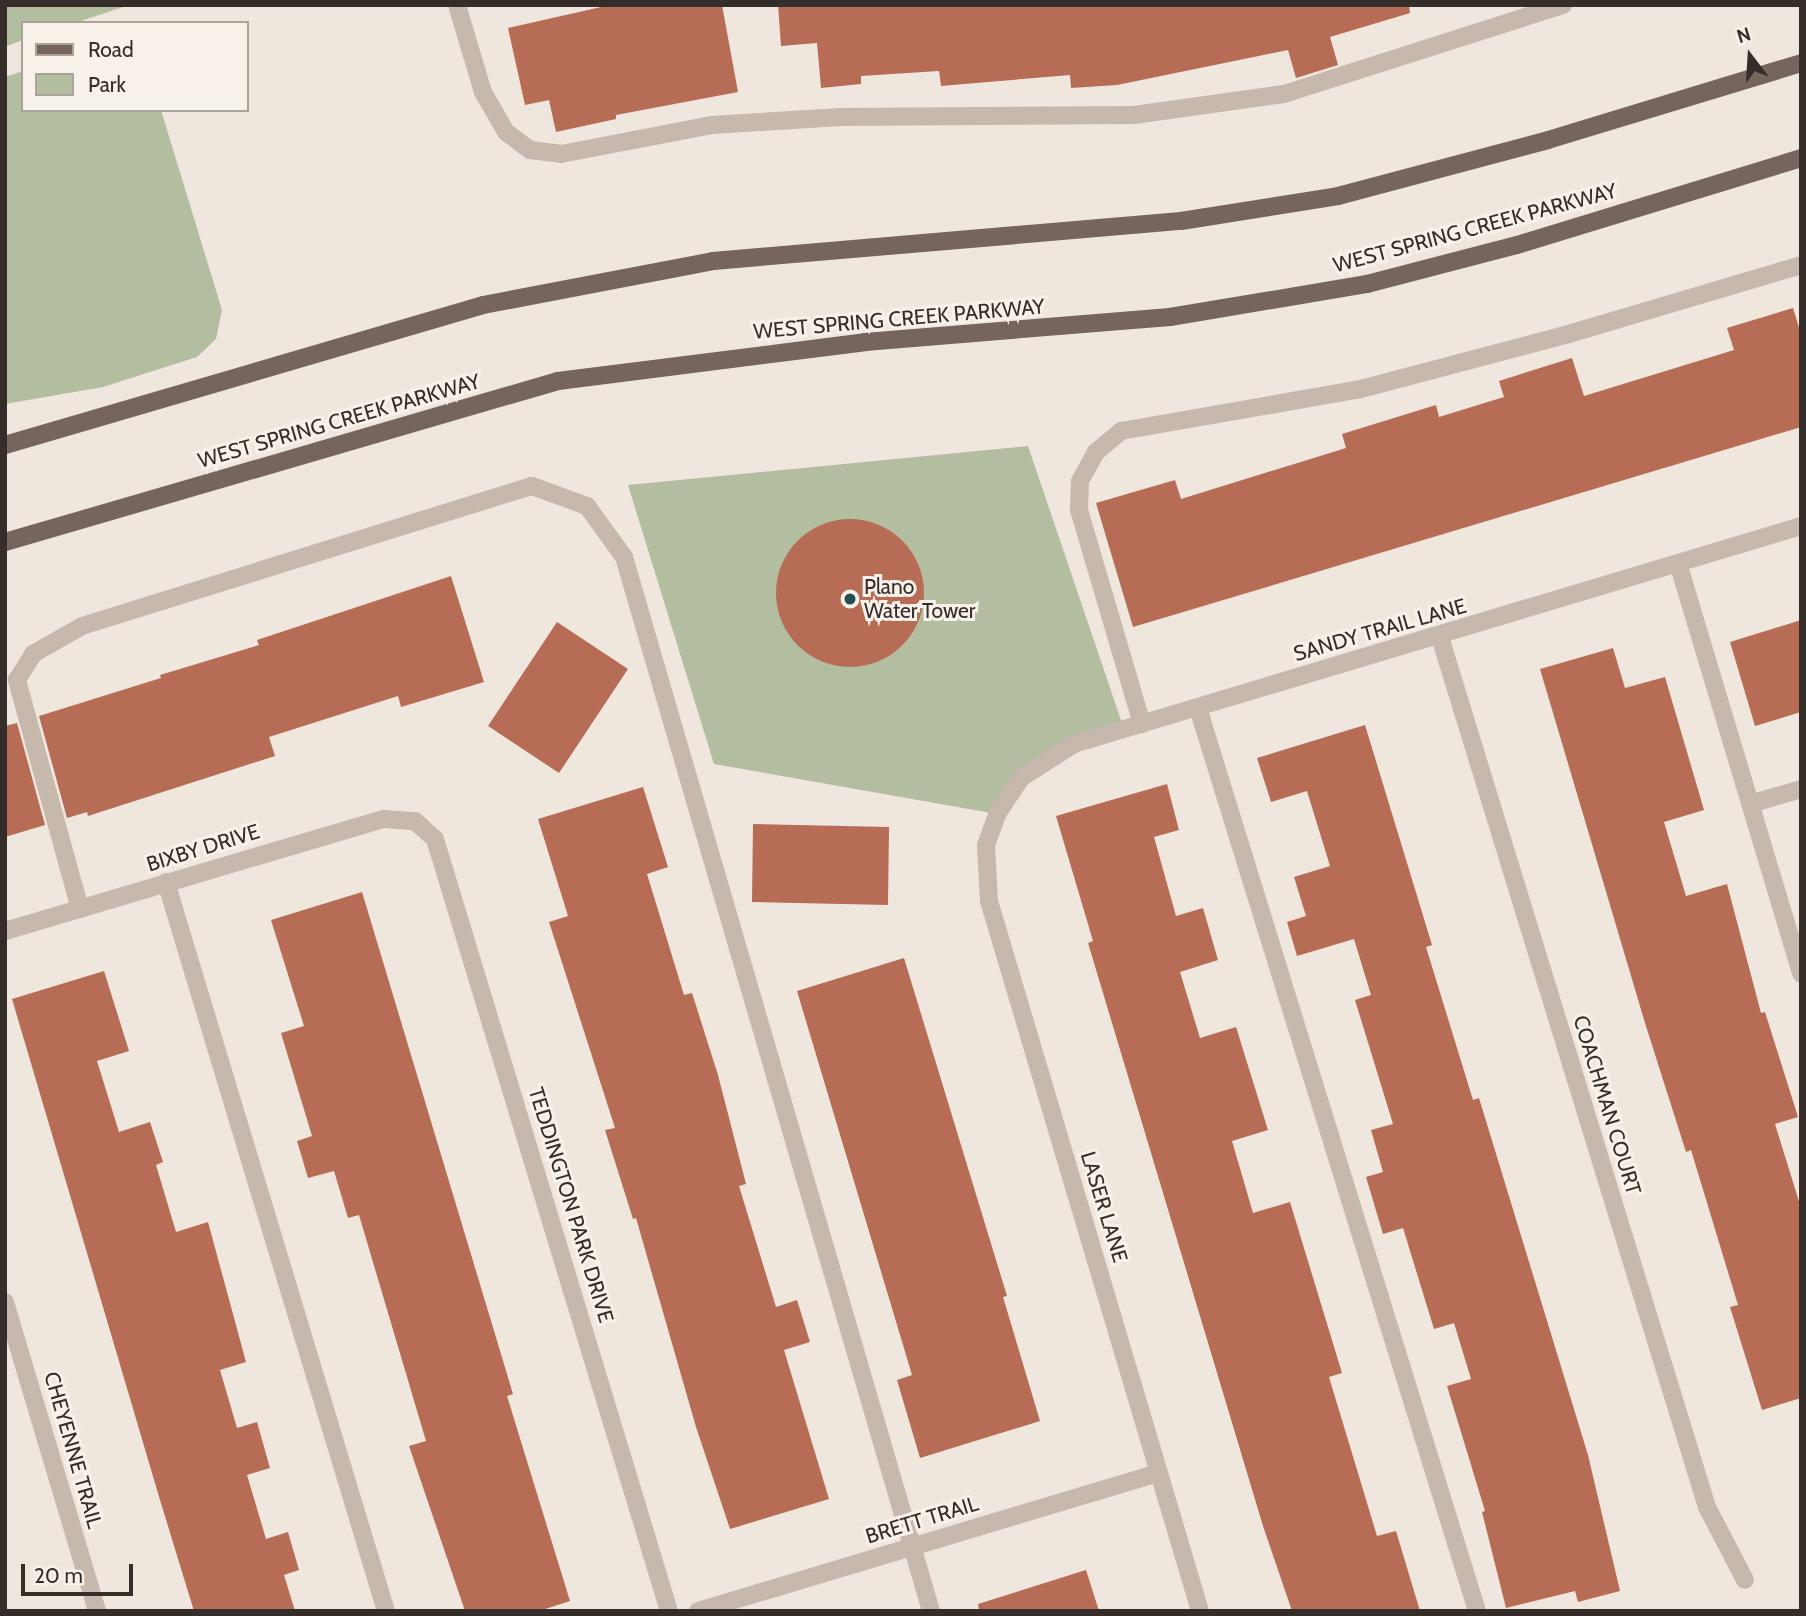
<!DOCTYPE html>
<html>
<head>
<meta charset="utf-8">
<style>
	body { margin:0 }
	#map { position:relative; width:1806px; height:1616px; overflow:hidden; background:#efe7de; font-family:Cabin,sans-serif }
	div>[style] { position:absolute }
	.green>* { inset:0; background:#b3bda0 }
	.building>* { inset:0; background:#b66c55 }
	.round { border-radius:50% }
	.minor>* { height:18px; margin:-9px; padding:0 9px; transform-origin:9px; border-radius:9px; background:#c6b8ac }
	.major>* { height:18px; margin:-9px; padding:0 9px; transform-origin:9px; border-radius:9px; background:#75655d }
	.dots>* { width:19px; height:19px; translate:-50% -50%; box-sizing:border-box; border:4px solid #f7f1ea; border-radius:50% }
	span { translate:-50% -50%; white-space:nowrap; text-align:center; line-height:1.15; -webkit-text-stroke:6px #f7f1ea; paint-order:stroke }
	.street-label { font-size:21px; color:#352d2a }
	.poi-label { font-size:21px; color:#352d2a }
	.left { translate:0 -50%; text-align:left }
	.frame { position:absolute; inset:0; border:7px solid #352d2a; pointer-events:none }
	.legend { position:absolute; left:21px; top:21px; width:228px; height:91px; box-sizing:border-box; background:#f7f1ea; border:2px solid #a9a39d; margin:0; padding:9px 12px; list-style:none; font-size:21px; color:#352d2a }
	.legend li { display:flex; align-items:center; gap:14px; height:35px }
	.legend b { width:35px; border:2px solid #a9a39d }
	.north { position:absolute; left:1715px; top:21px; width:70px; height:70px; -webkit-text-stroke:5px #f7f1ea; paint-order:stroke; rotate:343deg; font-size:19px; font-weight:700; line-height:28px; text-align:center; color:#352d2a }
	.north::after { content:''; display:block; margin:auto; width:24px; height:32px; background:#352d2a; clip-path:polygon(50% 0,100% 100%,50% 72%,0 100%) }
	.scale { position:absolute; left:21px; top:1564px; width:112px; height:32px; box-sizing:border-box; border:4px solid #352d2a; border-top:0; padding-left:9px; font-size:21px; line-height:24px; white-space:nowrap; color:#352d2a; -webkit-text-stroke:5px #f7f1ea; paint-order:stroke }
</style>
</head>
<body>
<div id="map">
	<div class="green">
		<i style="clip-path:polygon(5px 5px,129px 5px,75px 23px,23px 23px,23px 40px,5px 47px)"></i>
		<i style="clip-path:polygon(23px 71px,23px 110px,161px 110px,222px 310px,216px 339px,197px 357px,103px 387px,5px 404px,5px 77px)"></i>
		<i style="clip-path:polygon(1028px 446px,1124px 729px,1040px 762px,997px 814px,714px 764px,628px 485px)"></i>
	</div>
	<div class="building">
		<i style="clip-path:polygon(610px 5px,722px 5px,738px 92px,616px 115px,616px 119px,556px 132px,549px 100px,525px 105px,508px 28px)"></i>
		<i style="clip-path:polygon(778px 5px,1409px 5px,1410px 13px,1330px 37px,1338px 65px,1296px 78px,1288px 50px,1117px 85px,1071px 88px,1070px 75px,941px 86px,939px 71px,861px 76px,861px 84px,821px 88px,817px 43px,781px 46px)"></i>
		<i style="clip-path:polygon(1793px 308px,1801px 334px,1801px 427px,1133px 627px,1096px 503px,1175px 480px,1181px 499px,1346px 448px,1342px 434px,1436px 405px,1439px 417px,1504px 397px,1499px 381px,1572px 358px,1584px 396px,1734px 350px,1727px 328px)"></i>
		<i class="round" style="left:776px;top:519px;width:148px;height:148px"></i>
		<i style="clip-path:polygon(451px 576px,484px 682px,401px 707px,398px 696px,269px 737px,275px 756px,88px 816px,87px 812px,67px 818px,39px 716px,161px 678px,160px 675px,259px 645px,257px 640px)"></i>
		<i style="clip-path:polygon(1801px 620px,1801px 712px,1755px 726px,1730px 642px)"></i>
		<i style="clip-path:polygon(557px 622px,628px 669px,559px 773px,488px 726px)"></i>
		<i style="clip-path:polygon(1613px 648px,1625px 688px,1665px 677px,1704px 810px,1664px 822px,1686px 896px,1727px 884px,1761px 1013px,1765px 1012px,1798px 1117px,1775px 1124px,1801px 1208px,1801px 1398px,1762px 1410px,1730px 1307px,1738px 1305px,1691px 1150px,1686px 1152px,1645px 1023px,1540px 669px)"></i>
		<i style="clip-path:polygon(17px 723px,45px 825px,5px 837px,5px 726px)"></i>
		<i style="clip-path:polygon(1365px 725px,1432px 945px,1426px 947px,1473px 1100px,1479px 1098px,1588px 1455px,1620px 1591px,1578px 1602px,1575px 1591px,1506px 1608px,1482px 1512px,1485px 1511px,1447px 1386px,1471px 1379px,1454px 1323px,1434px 1329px,1403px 1228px,1383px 1234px,1366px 1177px,1383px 1172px,1371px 1130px,1393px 1124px,1355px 1000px,1371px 995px,1354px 939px,1297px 956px,1287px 922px,1306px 916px,1294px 877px,1330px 866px,1307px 791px,1271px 802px,1257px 758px)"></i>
		<i style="clip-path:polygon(1167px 784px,1179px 830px,1154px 837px,1176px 916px,1203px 908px,1218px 960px,1180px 972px,1200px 1038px,1236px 1027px,1268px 1130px,1232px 1141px,1253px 1213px,1290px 1202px,1342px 1373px,1329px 1377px,1377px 1536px,1396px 1531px,1420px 1611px,1292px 1611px,1263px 1526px,1088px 943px,1093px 941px,1056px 816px)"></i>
		<i style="clip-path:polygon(643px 787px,668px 867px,647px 874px,684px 995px,692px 993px,718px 1075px,746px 1184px,739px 1186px,776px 1307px,797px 1300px,810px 1342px,784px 1350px,829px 1499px,730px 1529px,696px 1427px,636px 1218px,633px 1219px,605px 1130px,615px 1128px,549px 922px,568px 916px,538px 819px)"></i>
		<i style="clip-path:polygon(753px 824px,889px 827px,888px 905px,752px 902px)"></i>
		<i style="clip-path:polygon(362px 892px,513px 1394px,507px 1396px,570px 1601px,539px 1611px,465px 1611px,409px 1446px,426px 1441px,359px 1215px,348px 1218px,334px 1171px,308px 1178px,297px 1141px,312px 1136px,281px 1033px,304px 1026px,271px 920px)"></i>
		<i style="clip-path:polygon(904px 958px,1007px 1296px,1003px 1297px,1040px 1421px,920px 1458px,897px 1380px,912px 1375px,797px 991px)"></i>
		<i style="clip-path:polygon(104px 971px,129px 1051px,97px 1061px,119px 1132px,150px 1122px,163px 1162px,156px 1165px,176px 1232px,208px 1222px,246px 1362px,220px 1370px,237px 1428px,257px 1422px,270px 1468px,247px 1475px,266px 1539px,288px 1532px,299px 1570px,284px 1575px,295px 1611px,194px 1611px,160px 1500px,12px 999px)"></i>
		<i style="clip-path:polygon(1086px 1570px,1099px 1611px,979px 1611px,978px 1604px)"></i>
	</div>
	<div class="minor">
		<i style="left:457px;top:5px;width:91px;rotate:73.4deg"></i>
		<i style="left:483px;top:92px;width:46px;rotate:60.1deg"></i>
		<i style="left:506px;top:132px;width:30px;rotate:37deg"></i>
		<i style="left:530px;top:150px;width:31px;rotate:7deg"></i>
		<i style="left:561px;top:154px;width:153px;rotate:-10.9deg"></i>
		<i style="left:711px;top:125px;width:130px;rotate:-3.5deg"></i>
		<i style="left:841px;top:117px;width:293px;rotate:-0.4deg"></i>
		<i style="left:1134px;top:115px;width:151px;rotate:-8deg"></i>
		<i style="left:1284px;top:94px;width:293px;rotate:-17.7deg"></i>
		<i style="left:1678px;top:563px;width:429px;rotate:73.3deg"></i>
		<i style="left:1440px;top:637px;width:910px;rotate:72.94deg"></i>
		<i style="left:1707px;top:1507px;width:82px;rotate:62.5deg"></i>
		<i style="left:1198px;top:708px;width:945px;rotate:72.83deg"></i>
		<i style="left:1142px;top:724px;width:223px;rotate:-106.4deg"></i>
		<i style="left:1079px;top:510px;width:29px;rotate:-88deg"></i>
		<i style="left:1080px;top:481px;width:33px;rotate:-61deg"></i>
		<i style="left:1096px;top:452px;width:33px;rotate:-40deg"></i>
		<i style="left:1121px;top:431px;width:240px;rotate:-9.9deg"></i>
		<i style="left:1357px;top:390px;width:222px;rotate:-14.8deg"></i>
		<i style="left:1572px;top:333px;width:239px;rotate:-16.5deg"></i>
		<i style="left:1750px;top:804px;width:53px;rotate:-16.4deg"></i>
		<i style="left:166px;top:882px;width:761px;rotate:73.21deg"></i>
		<i style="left:80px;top:909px;width:238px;rotate:-105.4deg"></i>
		<i style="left:17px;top:680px;width:31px;rotate:-58deg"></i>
		<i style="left:33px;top:654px;width:56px;rotate:-29.7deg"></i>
		<i style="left:82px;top:626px;width:471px;rotate:-17.3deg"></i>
		<i style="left:532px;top:486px;width:59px;rotate:20deg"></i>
		<i style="left:587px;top:506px;width:63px;rotate:54deg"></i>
		<i style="left:624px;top:557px;width:1098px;rotate:73.76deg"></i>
		<i style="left:5px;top:931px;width:395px;rotate:-16.5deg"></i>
		<i style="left:384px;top:819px;width:31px;rotate:4deg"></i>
		<i style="left:415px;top:821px;width:27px;rotate:42deg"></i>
		<i style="left:435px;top:839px;width:807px;rotate:73.14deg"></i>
		<i style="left:5px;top:1302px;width:322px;rotate:73.4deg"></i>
		<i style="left:698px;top:1611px;width:481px;rotate:-16.7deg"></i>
		<i style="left:1200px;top:1611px;width:741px;rotate:-106.55deg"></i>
		<i style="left:989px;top:901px;width:56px;rotate:-93.1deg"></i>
		<i style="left:986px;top:845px;width:33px;rotate:-70deg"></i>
		<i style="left:997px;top:814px;width:43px;rotate:-56.3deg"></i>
		<i style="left:1021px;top:778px;width:63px;rotate:-32.7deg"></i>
		<i style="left:1074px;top:744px;width:759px;rotate:-16.69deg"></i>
	</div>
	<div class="major">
		<i style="left:5px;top:445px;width:498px;rotate:-16.3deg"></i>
		<i style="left:483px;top:305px;width:234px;rotate:-10.8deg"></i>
		<i style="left:713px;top:261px;width:470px;rotate:-4.9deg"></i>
		<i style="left:1181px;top:221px;width:159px;rotate:-9deg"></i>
		<i style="left:1338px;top:196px;width:217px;rotate:-14.9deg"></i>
		<i style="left:1548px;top:140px;width:264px;rotate:-16.9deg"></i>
		<i style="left:5px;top:542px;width:576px;rotate:-16.23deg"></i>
		<i style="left:558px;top:381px;width:309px;rotate:-7.2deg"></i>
		<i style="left:865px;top:342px;width:306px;rotate:-4.7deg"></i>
		<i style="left:1170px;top:317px;width:200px;rotate:-9.5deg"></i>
		<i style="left:1367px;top:284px;width:155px;rotate:-14.6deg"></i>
		<i style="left:1517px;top:245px;width:297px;rotate:-17deg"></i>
	</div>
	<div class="dots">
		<i style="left:850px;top:599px;background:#254f51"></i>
	</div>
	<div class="street-label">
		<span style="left:1475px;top:228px;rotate:-15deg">WEST SPRING CREEK PARKWAY</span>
		<span style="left:899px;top:319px;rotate:-5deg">WEST SPRING CREEK PARKWAY</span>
		<span style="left:339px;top:421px;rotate:-16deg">WEST SPRING CREEK PARKWAY</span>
		<span style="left:1380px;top:630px;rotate:-16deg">SANDY TRAIL LANE</span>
		<span style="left:203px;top:848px;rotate:-17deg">BIXBY DRIVE</span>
		<span style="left:1607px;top:1105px;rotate:73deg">COACHMAN COURT</span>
		<span style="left:571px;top:1205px;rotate:73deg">TEDDINGTON PARK DRIVE</span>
		<span style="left:1104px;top:1207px;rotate:73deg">LASER LANE</span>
		<span style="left:73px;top:1450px;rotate:74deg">CHEYENNE TRAIL</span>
		<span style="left:922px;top:1520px;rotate:-17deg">BRETT TRAIL</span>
	</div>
	<div class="poi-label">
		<span class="left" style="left:864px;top:599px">Plano<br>Water Tower</span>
	</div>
	<div class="frame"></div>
	<ul class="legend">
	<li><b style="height:9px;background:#75655d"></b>Road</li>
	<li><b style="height:19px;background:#b3bda0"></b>Park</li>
	</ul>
	<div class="north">N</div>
	<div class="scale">20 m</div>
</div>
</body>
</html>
